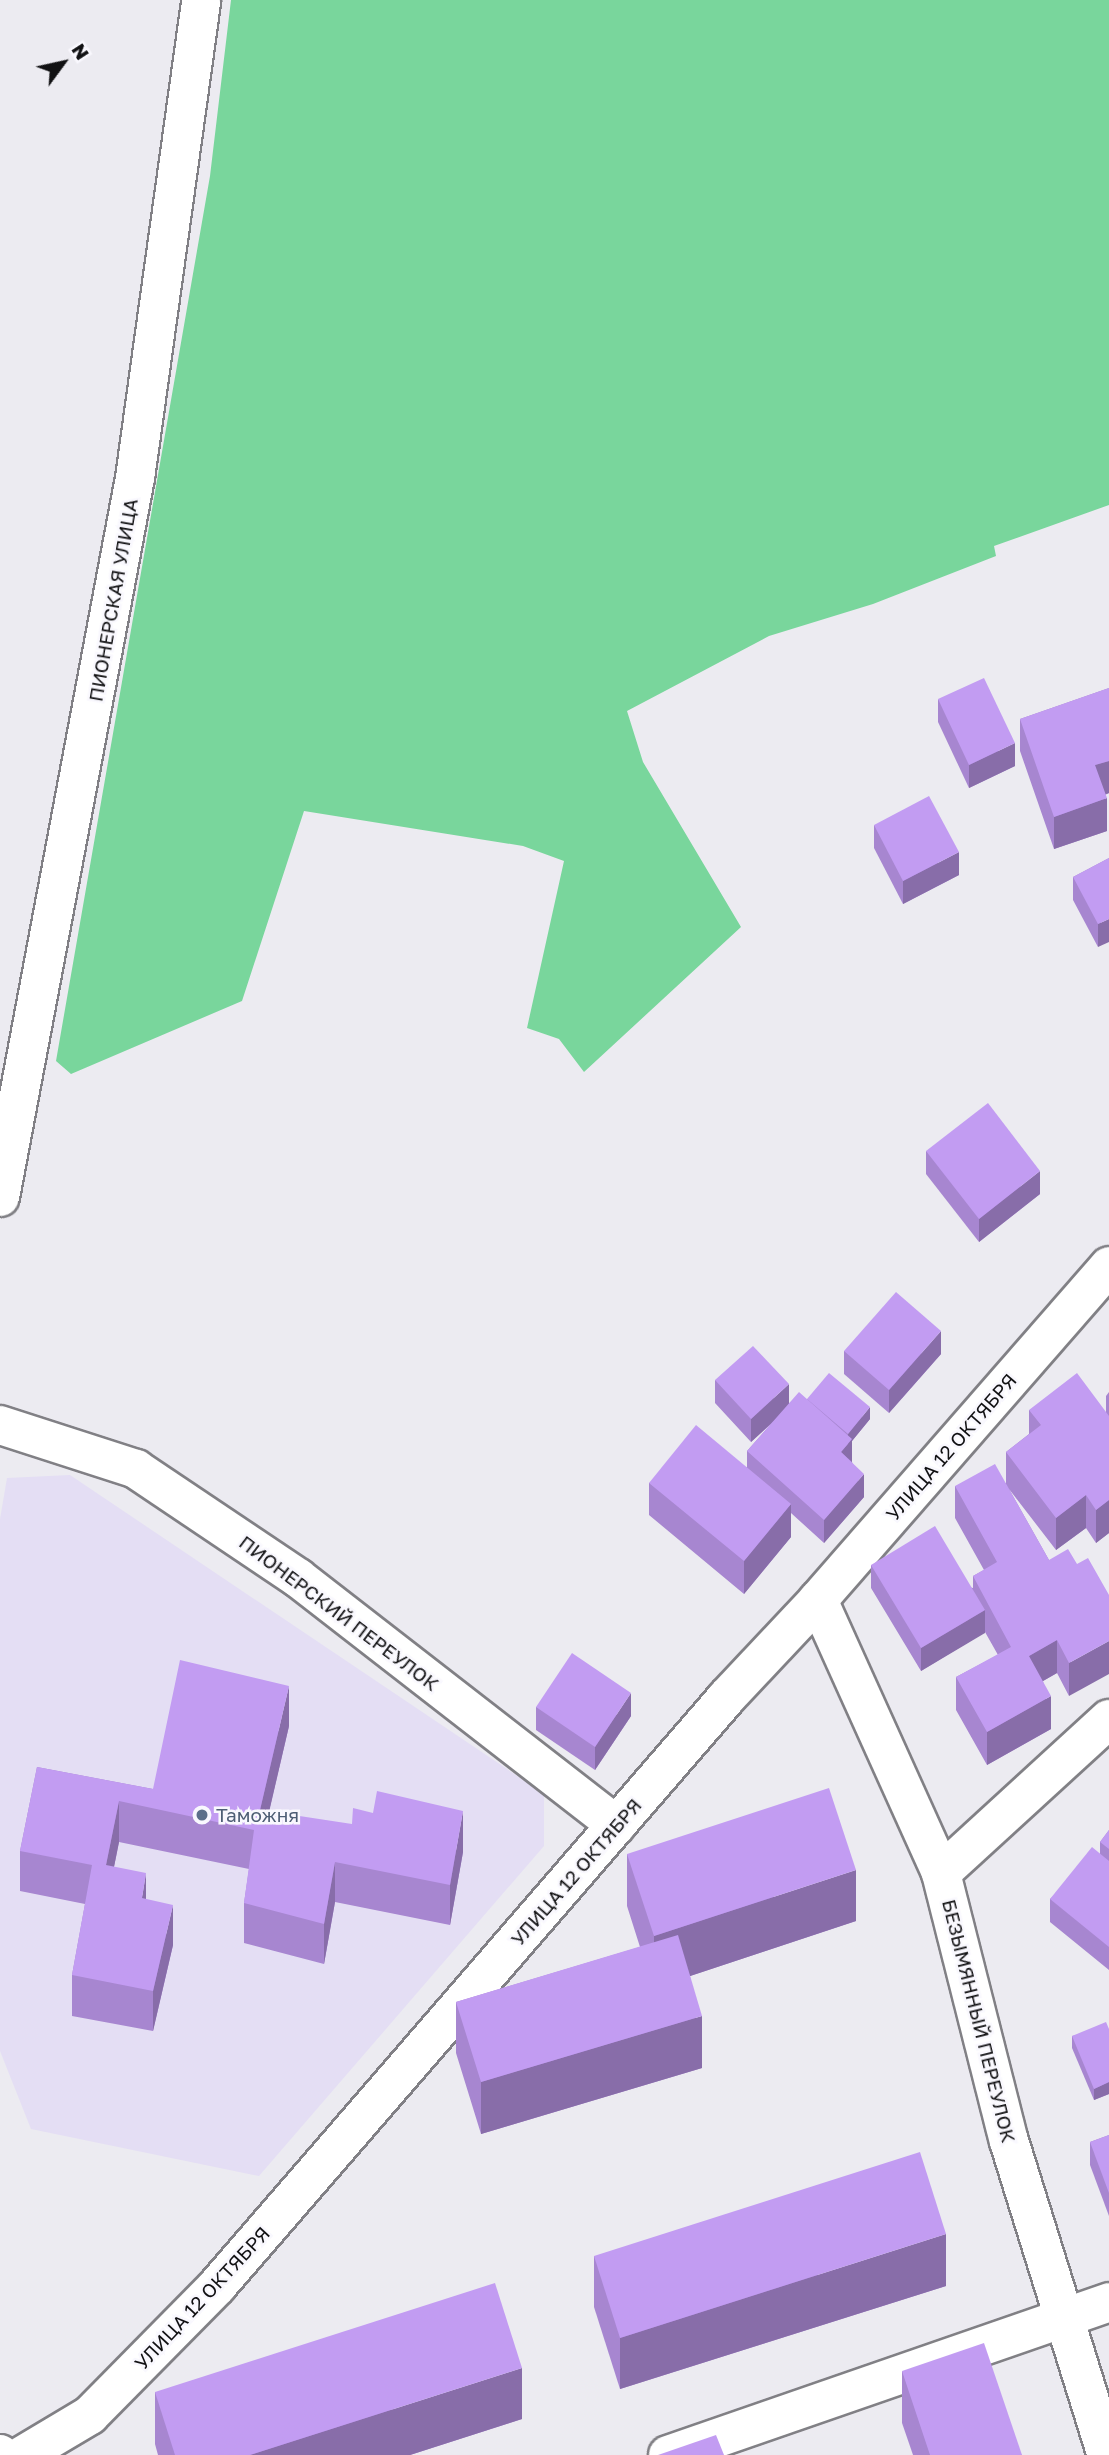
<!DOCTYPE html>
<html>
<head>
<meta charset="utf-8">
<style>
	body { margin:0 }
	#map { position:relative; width:1109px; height:2455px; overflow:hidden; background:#ecebf1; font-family:"Golos Text",sans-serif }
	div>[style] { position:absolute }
	.commercial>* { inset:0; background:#e4def4 }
	.green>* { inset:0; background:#79d69c }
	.roads { filter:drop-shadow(2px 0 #818085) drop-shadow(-2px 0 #818085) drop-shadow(0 2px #818085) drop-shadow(0 -2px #818085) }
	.minor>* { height:38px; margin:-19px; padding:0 19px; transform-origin:19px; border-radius:19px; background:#fff }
	.tertiary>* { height:38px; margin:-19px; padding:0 19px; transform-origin:19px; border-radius:19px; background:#fff }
	.wall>* { inset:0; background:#a786d0 }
	.shaded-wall>* { inset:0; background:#886da9 }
	.building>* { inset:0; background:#c29cf2 }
	.dots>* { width:19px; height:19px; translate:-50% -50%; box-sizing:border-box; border:4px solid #f9f8fe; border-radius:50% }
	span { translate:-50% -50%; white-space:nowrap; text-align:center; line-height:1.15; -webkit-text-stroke:5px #f9f8fe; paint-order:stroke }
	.street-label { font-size:19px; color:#111113 }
	.service-label { font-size:19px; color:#4e5e75 }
	.left { translate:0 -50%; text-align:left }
	.north { position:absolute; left:28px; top:28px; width:70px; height:70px; -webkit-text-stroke:5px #f9f8fe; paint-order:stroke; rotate:57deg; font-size:19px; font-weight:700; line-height:28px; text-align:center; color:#111113 }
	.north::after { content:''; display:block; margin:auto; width:24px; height:32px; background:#111113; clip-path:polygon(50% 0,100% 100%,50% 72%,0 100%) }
</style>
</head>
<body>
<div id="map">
	<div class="commercial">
		<i style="clip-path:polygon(70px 1475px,544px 1794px,544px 1846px,259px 2176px,31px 2129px,0 2051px,0 1519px,7px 1478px)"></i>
	</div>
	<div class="green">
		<i style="clip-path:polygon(231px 0,1109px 0,1109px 505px,994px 546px,996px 556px,873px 604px,769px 636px,627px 711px,643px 762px,741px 927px,584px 1072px,559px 1039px,527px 1028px,564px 861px,523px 846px,304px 811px,242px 1001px,71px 1074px,56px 1061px,210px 176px)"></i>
	</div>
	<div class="roads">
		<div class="minor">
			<i style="left:0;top:1197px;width:732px;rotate:-79.37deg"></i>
			<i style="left:135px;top:478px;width:483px;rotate:-82.1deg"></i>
			<i style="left:0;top:1425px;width:143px;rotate:17.9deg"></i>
			<i style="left:136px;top:1469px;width:195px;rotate:33.9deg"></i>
			<i style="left:298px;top:1578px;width:403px;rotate:37.8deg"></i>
			<i style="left:818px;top:1600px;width:299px;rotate:65.7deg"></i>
			<i style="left:941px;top:1873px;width:276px;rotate:75.8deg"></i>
			<i style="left:1009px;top:2141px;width:329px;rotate:72.7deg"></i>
			<i style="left:941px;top:1873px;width:228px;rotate:-42.5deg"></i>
			<i style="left:23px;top:2455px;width:78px;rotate:-30.8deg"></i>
			<i style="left:90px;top:2415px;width:181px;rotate:-45.4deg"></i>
			<i style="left:217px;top:2286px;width:779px;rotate:-49.11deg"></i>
			<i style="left:727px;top:1697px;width:133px;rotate:-46.8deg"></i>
			<i style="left:818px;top:1600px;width:443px;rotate:-48.9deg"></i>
			<i style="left:668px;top:2455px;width:467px;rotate:-19.1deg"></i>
		</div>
		<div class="tertiary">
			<i style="left:0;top:2454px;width:1px;rotate:45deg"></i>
		</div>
	</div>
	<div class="wall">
		<i style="clip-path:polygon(1109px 688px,1109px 793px,1105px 795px,1107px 831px,1054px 849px,1020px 751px,1020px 719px)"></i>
		<i style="clip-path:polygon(938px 699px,1015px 766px,969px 788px,938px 722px)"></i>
		<i style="clip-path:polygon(874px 825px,959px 875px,903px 904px,874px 848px)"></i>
		<i style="clip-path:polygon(1109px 858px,1098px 947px,1073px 900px,1073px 877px)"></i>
		<i style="clip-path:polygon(926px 1151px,1040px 1194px,979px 1242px,926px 1174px)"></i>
		<i style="clip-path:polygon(844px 1351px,941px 1354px,889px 1413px,844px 1374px)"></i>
		<i style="clip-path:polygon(715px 1380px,789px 1403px,807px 1399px,870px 1419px,852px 1441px,852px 1462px,864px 1497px,824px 1543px,791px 1513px,791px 1537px,744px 1594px,649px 1515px,649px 1483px,747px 1467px,747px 1451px,771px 1424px,751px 1442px,715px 1403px)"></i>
		<i style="clip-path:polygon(1109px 1392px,1109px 1533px,1096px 1543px,1086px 1528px,1056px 1550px,1009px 1489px,1049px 1560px,1077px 1564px,1069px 1696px,1057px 1673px,1043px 1681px,1051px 1729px,987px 1765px,956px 1710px,956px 1677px,998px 1655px,985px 1632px,921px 1671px,871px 1588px,871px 1565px,973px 1588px,973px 1576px,984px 1570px,955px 1518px,955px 1486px,1006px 1483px,1006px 1452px,1029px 1434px,1029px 1410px,1106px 1412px,1106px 1396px)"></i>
		<i style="clip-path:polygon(536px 1707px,631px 1716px,595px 1770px,536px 1730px)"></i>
		<i style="clip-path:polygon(289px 1726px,269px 1811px,463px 1852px,450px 1925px,335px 1902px,324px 1964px,244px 1943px,244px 1903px,249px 1869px,119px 1842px,114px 1867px,146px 1899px,173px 1945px,153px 2031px,72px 2016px,72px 1975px,85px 1904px,20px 1891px,20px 1851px,37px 1767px,153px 1789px)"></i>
		<i style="clip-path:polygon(1109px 1830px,1109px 1970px,1050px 1922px,1050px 1899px,1100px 1854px,1100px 1842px)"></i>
		<i style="clip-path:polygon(627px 1854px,856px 1921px,690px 1976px,702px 2068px,481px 2134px,456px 2053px,456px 2002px,640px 1947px,627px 1906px)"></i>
		<i style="clip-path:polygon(1109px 2029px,1109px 2094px,1094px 2100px,1072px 2048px,1072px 2036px)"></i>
		<i style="clip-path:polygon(1109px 2135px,1109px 2216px,1090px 2165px,1090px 2142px)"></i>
		<i style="clip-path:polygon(594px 2256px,946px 2286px,620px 2389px,594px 2307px)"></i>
		<i style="clip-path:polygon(902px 2371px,1022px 2455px,913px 2455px,902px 2423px)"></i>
		<i style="clip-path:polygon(155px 2392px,522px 2419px,410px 2455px,158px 2455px,155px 2444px)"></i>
	</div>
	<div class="shaded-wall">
		<i style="clip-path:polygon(1015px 743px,1015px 766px,969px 788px,969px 765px)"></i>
		<i style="clip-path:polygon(1109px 761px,1109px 793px,1095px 798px,1095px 765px)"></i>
		<i style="clip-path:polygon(1107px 798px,1107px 831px,1054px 849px,1054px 817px)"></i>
		<i style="clip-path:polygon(959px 852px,959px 875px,903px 904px,903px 881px)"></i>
		<i style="clip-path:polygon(1109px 919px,1109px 942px,1098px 947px,1098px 924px)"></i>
		<i style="clip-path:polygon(1040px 1171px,1040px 1194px,979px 1242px,979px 1219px)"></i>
		<i style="clip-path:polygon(941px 1331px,941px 1354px,889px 1413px,889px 1390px)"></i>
		<i style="clip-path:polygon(789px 1384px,789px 1407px,751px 1442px,751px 1419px)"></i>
		<i style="clip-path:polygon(870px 1407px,870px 1419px,852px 1441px,852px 1462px,841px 1452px,848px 1444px,848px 1434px)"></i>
		<i style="clip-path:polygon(864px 1474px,864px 1497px,824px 1543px,824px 1520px)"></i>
		<i style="clip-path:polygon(1086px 1495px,1086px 1528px,1056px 1550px,1056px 1518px)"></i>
		<i style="clip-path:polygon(1109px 1500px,1109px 1533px,1096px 1543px,1096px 1510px)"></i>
		<i style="clip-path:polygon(791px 1504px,791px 1537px,744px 1594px,744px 1561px)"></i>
		<i style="clip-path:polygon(985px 1610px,985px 1633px,921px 1671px,921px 1648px)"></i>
		<i style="clip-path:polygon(1057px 1640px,1057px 1673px,1029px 1689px,1029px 1656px)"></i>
		<i style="clip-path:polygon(1109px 1641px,1109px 1674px,1069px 1696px,1069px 1663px)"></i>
		<i style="clip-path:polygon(289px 1686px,289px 1726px,260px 1851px,260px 1810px)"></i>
		<i style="clip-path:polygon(631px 1693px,631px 1716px,595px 1770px,595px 1747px)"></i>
		<i style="clip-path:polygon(1051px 1696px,1051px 1729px,987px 1765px,987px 1732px)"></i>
		<i style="clip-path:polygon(119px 1801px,119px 1842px,106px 1906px,106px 1865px)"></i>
		<i style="clip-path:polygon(463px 1811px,463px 1852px,450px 1925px,450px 1885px)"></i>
		<i style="clip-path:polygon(335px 1862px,335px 1902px,324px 1964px,324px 1924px)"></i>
		<i style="clip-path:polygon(856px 1870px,856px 1921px,654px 1988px,654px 1936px)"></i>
		<i style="clip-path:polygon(146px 1873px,146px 1913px,142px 1898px)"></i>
		<i style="clip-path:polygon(173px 1905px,173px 1945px,153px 2031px,153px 1991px)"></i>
		<i style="clip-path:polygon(702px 2016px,702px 2068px,481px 2134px,481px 2082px)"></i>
		<i style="clip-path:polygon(1109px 2082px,1109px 2094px,1094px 2100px,1094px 2089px)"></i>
		<i style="clip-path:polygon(946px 2234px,946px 2286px,620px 2389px,620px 2338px)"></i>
		<i style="clip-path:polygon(522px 2368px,522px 2419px,410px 2455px,250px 2455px)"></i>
	</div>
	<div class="building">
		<i style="clip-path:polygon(984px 678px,1015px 743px,969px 765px,938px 699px)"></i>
		<i style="clip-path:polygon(1109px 688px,1109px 761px,1095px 765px,1107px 798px,1054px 817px,1020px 719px)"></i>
		<i style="clip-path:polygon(929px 796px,959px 852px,903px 881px,874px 825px)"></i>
		<i style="clip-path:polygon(1109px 858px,1109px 919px,1098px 924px,1073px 877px)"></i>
		<i style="clip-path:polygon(988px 1103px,1040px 1171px,979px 1219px,926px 1151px)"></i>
		<i style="clip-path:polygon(896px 1292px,941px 1331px,889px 1390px,844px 1351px)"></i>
		<i style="clip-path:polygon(753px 1346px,789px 1384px,751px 1419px,715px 1380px)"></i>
		<i style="clip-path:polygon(829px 1373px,870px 1407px,848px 1434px,807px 1399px)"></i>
		<i style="clip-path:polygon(1077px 1373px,1109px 1416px,1109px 1500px,1096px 1510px,1086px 1495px,1056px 1518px,1006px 1452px,1041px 1425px,1029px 1410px)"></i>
		<i style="clip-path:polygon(799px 1392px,852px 1439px,841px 1452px,864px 1474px,824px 1520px,747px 1451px)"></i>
		<i style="clip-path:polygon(696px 1425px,791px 1504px,744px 1561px,649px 1483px)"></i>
		<i style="clip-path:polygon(995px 1464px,1049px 1560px,1068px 1549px,1077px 1564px,1088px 1558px,1109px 1595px,1109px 1641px,1069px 1663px,1057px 1640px,1029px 1656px,1051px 1696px,987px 1732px,956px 1677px,1011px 1647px,973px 1576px,997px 1562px,955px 1486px)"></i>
		<i style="clip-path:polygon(935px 1526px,985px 1610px,921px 1648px,871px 1565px)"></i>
		<i style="clip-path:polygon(572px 1653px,631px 1693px,595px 1747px,536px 1707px)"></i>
		<i style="clip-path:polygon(180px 1660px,289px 1686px,260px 1810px,352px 1824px,353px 1808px,373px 1813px,377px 1791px,463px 1811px,450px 1885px,335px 1862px,324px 1924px,244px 1903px,254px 1830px,119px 1801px,106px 1865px,146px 1873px,142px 1898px,173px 1905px,153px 1991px,72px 1975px,92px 1865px,20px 1851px,37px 1767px,153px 1789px)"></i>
		<i style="clip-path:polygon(829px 1788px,856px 1870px,654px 1936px,627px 1854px)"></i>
		<i style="clip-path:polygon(1109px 1830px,1109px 1849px,1100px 1842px)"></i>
		<i style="clip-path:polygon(1092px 1847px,1109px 1861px,1109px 1947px,1050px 1899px)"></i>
		<i style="clip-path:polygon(678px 1935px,702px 2016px,481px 2082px,456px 2002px)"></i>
		<i style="clip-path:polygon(1106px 2022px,1109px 2029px,1109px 2082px,1094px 2089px,1072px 2036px)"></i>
		<i style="clip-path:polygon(1109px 2135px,1109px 2193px,1090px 2142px)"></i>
		<i style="clip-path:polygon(920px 2152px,946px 2234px,620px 2338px,594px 2256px)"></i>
		<i style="clip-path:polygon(495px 2283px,522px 2368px,250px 2455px,175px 2455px,155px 2392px)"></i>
		<i style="clip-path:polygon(984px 2343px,1022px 2455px,930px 2455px,902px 2371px)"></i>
		<i style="clip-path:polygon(716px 2435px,724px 2455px,658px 2455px)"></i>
	</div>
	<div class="dots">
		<i style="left:202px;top:1815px;background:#5c6f8a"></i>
	</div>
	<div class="street-label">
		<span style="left:113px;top:600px;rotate:-80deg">ПИОНЕРСКАЯ УЛИЦА</span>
		<span style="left:951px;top:1447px;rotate:-49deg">УЛИЦА 12 ОКТЯБРЯ</span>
		<span style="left:339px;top:1613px;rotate:37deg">ПИОНЕРСКИЙ ПЕРЕУЛОК</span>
		<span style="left:576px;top:1872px;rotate:-49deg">УЛИЦА 12 ОКТЯБРЯ</span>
		<span style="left:979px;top:2021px;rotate:76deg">БЕЗЫМЯННЫЙ ПЕРЕУЛОК</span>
		<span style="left:202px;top:2298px;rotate:-47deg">УЛИЦА 12 ОКТЯБРЯ</span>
	</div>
	<div class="service-label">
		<span class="left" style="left:216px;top:1815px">Таможня</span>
	</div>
	<div class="north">N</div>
</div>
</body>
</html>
